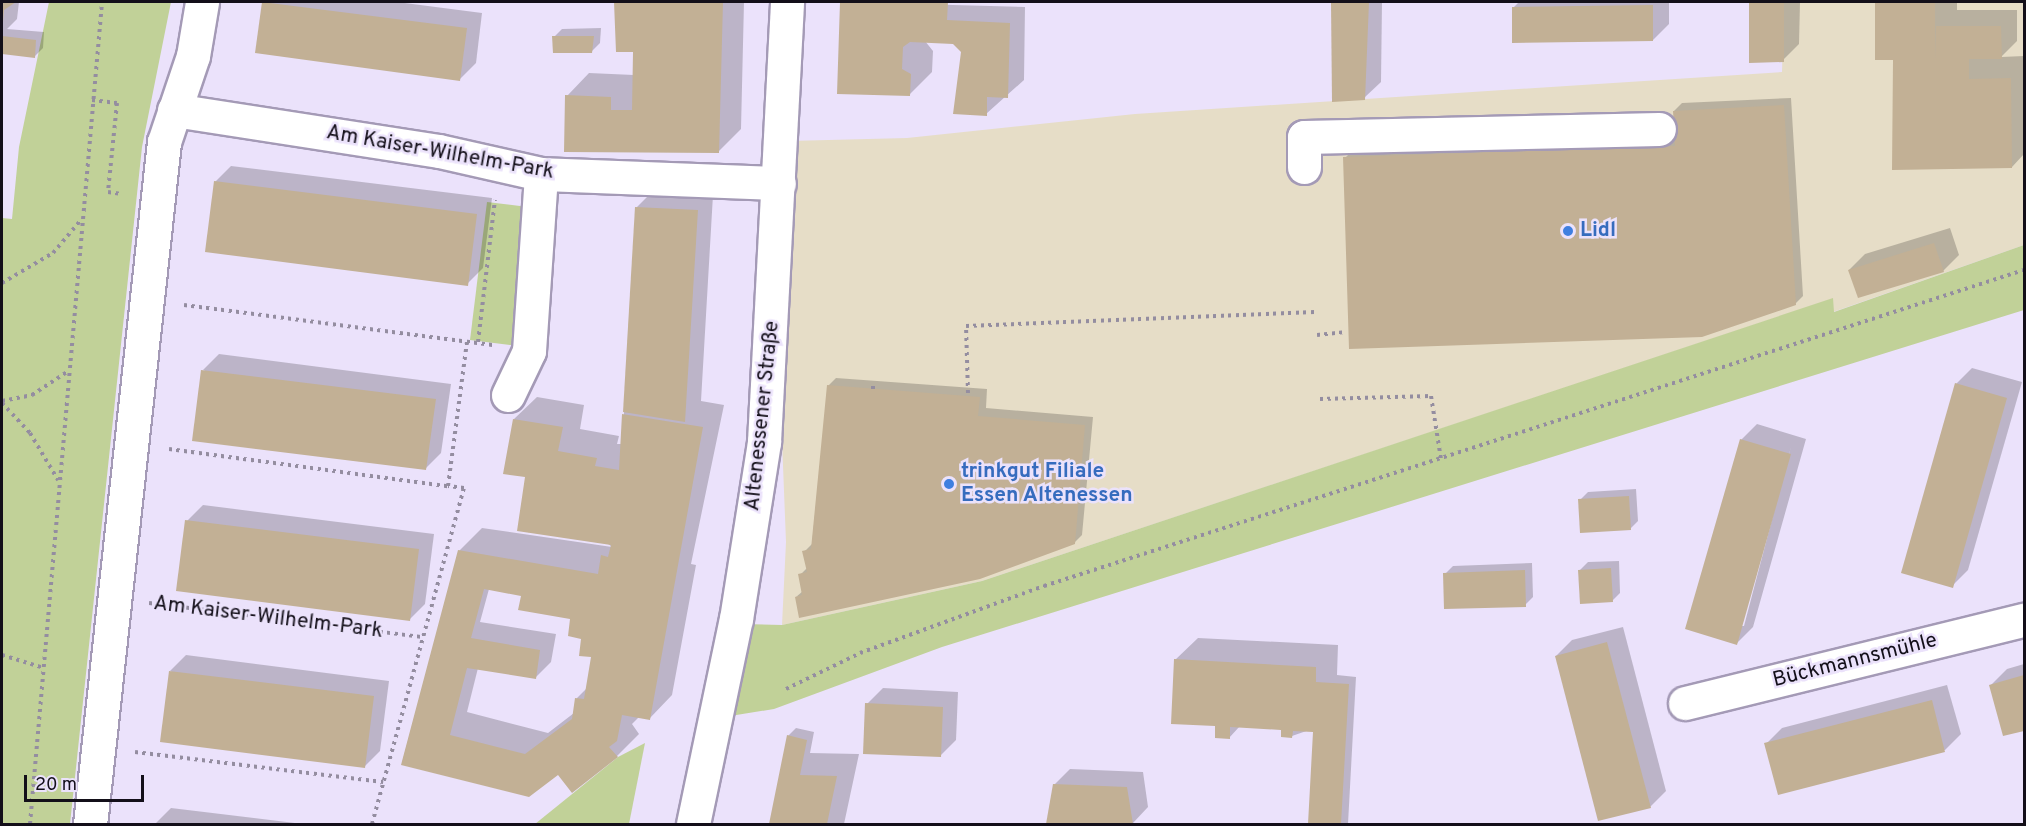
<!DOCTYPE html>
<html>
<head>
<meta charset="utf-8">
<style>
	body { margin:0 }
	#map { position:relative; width:2026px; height:826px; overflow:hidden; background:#ebe2fb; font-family:Overpass,sans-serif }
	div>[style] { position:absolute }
	.commercial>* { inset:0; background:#e6ddc7 }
	.green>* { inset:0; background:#c1d198 }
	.shadow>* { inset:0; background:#0003 }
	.building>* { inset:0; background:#c2b095 }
	.path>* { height:4px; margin-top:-2px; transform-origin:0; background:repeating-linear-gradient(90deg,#948da0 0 3px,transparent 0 7.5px) }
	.roads { filter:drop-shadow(2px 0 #a49ab6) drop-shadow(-2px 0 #a49ab6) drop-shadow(0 2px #a49ab6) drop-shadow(0 -2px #a49ab6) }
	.minor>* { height:33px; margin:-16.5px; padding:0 16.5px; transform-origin:16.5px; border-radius:16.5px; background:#fff }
	.major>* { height:33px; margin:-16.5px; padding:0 16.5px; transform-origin:16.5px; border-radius:16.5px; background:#fff }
	.dots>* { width:16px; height:16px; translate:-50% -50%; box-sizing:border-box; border:3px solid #ebe2fb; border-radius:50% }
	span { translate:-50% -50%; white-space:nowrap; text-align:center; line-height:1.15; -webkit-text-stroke:5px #ebe2fb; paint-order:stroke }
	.street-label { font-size:21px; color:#130f19 }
	.shop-label { font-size:21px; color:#366cbe; font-weight:700 }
	.left { translate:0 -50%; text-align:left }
	.frame { position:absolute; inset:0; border:3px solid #130f19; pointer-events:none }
	.scale { position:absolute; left:24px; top:775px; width:120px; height:27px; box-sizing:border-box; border:3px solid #130f19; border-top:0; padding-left:8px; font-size:18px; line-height:21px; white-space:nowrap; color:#130f19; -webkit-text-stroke:4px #ebe2fb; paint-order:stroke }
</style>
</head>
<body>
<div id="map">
	<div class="commercial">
		<i style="clip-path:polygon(1784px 2px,2024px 2px,2024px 245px,1833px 312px,1832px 299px,982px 581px,782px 625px,786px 542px,780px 389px,789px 141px,907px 138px,1135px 114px,1782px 72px)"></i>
	</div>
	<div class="green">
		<i style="clip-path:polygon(49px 2px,171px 2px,142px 147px,70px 824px,2px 824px,2px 218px,12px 219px,19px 147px)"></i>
		<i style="clip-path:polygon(487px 202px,528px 207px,518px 346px,470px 340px)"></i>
		<i style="clip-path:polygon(2024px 245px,2024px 310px,942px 647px,774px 709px,724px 717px,741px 624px,782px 625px,982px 581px,1833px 298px,1834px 312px)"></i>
		<i style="clip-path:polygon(645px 743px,629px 824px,535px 824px,618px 757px)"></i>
	</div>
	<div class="shadow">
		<i style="clip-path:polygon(2px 2px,19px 2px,17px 19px,7px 29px,44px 32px,43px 48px,35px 56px,2px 53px)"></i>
		<i style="clip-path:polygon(264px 2px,397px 2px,482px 13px,476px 63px,460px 79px,257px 52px)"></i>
		<i style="clip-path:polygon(616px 2px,744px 2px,741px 129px,718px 152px,567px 96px,589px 73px,634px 75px,635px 51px,618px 51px)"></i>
		<i style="clip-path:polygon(842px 2px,1025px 7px,1024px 80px,986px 114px,963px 52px,953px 42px,925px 41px,933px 51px,932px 72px,909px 95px,839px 92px)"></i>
		<i style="clip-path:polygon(1333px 2px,1382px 2px,1381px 82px,1364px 98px,1334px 100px)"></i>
		<i style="clip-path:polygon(1519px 2px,1669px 2px,1669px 24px,1653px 40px,1514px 7px)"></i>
		<i style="clip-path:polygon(1751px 2px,1800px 2px,1799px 44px,1783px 60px,1750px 62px)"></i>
		<i style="clip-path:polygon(1876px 2px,1957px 2px,1957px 10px,2017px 10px,2017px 41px,2001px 57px,2024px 56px,2024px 154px,2012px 167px,1895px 59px,1877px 59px)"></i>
		<i style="clip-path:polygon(601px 28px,600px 43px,592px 51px,554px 37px,562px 29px)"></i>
		<i style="clip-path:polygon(1791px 98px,1803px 296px,1795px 304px,1345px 158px,1353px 150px,1676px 139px,1674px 111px,1682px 103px)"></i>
		<i style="clip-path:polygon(231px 166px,492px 198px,483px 268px,467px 284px,215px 182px)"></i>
		<i style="clip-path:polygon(evenodd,653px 191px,713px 195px,701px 401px,724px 405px,691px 564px,696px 565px,672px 695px,650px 718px,640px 716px,632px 724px,639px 734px,617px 756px,558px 772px,402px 763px,459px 551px,482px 528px,612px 547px,527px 478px,514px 419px,537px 397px,584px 405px,580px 429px,619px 436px,617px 444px,622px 444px,637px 207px,653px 191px,489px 589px,523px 595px,571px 618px,592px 656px,587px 688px,577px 698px,574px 713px,548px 733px,467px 712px,478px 668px,535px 678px,551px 662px,556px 634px,480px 622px,489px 589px)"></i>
		<i style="clip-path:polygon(1950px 228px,1959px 255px,1943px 271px,1849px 270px,1865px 254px)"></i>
		<i style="clip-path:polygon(219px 354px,451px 384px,441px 453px,425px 469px,203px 370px)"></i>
		<i style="clip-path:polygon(1972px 368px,2022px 382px,1968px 570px,1952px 586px,1956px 384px)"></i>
		<i style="clip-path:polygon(836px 378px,987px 389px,986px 408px,1093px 417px,1082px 535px,1074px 543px,796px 597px,803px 591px,800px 575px,807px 568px,804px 552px,812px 544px,828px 386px)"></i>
		<i style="clip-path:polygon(evenodd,1757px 424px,1806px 439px,1753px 627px,1737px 643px,1741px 440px,1757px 424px,1791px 447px,1744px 626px,1741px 626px,1791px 447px)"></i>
		<i style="clip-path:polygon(1636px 489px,1638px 521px,1630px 529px,1580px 500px,1588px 492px)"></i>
		<i style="clip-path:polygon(203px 505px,434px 534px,425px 604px,409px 620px,187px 521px)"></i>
		<i style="clip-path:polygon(1619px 561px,1620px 593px,1612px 601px,1580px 570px,1588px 562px)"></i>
		<i style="clip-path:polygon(1532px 563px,1533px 597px,1525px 605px,1445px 574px,1453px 566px)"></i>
		<i style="clip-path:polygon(1623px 627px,1666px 791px,1650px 807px,1556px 656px,1572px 640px)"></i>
		<i style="clip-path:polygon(1198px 638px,1338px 645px,1337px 675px,1356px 677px,1348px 824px,1309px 824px,1315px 728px,1292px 736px,1283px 729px,1240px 726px,1229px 738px,1216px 725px,1175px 660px)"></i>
		<i style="clip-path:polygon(186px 655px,389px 681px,380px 751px,364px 767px,170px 671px)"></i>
		<i style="clip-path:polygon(2024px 664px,2024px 729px,2004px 734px,1991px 685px,2007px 669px)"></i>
		<i style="clip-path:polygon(1947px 685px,1961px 734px,1945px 750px,1766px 744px,1782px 728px)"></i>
		<i style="clip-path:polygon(883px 688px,958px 692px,956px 740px,940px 756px,867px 704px)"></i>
		<i style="clip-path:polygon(796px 728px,814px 732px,810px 753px,859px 754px,844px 824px,771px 824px,788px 736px)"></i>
		<i style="clip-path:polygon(1070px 769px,1143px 772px,1148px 807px,1133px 823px,1047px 824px,1054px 785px)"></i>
		<i style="clip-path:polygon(171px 808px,303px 824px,155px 824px)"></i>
	</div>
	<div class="building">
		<i style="clip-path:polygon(2px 2px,16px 2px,4px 10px,3px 22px)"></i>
		<i style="clip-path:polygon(262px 2px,467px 28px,460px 81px,255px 53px)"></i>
		<i style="clip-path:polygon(614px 2px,723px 2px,719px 153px,564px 152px,565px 95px,611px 97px,611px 110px,632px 110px,633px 52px,616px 52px)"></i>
		<i style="clip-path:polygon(840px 2px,948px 2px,947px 20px,1010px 23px,1008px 98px,987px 97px,987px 116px,953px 114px,961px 52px,953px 44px,910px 42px,903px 47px,902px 69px,911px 74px,910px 96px,837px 94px)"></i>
		<i style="clip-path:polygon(1331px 2px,1369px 2px,1365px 100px,1332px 102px)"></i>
		<i style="clip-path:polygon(1749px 2px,1784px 2px,1784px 62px,1749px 63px)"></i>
		<i style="clip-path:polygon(1875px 2px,1935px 2px,1935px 59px,1936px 26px,2001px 26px,2002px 59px,1969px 59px,1969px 79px,2011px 78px,2012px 168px,1892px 170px,1893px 60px,1875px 60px)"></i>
		<i style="clip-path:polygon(1653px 5px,1653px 41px,1512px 43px,1512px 7px)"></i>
		<i style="clip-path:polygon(2px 36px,36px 40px,35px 58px,2px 54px)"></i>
		<i style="clip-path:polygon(552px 36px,594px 36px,592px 53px,553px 53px)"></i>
		<i style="clip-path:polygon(1784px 105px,1796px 305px,1702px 337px,1349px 349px,1343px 157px,1675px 146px,1673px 111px)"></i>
		<i style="clip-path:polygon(214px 181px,477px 214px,468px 286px,205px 252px)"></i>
		<i style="clip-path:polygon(635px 207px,698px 210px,685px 422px,623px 412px)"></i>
		<i style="clip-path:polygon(1934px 243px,1944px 272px,1858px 298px,1848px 270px)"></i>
		<i style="clip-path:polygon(201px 370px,436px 399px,426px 470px,192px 441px)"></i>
		<i style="clip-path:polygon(1955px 383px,2007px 398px,1953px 588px,1901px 573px)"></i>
		<i style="clip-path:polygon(827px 385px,980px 397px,978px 416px,1085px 425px,1075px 544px,980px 579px,799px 618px,795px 597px,802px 595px,798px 574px,807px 572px,802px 551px,811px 549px)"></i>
		<i style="clip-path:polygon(evenodd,622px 414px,703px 427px,650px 720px,622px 715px,617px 741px,609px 747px,618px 757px,572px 793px,558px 775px,529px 797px,401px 765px,458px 550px,598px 574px,601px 555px,608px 557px,611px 545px,517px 531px,525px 477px,503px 474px,513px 419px,563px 427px,558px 451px,597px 458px,595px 466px,619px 470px,622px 414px,484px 589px,521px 596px,518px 610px,570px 619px,568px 636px,581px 639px,579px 656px,591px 657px,584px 699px,575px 698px,572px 719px,525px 754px,450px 735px,467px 668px,536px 679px,540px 650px,471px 638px,484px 589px)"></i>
		<i style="clip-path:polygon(1740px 439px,1791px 454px,1737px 645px,1685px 629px)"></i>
		<i style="clip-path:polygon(1629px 496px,1631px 530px,1580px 533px,1578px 499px)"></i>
		<i style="clip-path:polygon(185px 520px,419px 549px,410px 621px,176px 591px)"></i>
		<i style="clip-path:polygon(1611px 568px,1613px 602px,1580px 604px,1578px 570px)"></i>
		<i style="clip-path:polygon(1525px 570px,1526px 607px,1444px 609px,1443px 573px)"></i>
		<i style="clip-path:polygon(1607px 642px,1651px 808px,1598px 821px,1555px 656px)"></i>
		<i style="clip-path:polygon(1174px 659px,1316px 667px,1316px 682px,1349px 684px,1341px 824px,1308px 824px,1313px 732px,1293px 731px,1292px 738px,1281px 737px,1281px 730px,1230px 727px,1230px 739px,1215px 738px,1215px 726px,1171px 724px)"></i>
		<i style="clip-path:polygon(169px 671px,374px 696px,365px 768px,160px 742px)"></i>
		<i style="clip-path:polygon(2024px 675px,2024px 731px,2003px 736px,1989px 685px)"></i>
		<i style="clip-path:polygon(1932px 700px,1945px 752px,1778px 795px,1764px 743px)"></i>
		<i style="clip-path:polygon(865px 703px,943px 707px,941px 757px,863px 754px)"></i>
		<i style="clip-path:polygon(787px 735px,807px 740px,800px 775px,837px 776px,827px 824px,769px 824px)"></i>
		<i style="clip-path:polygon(1053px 784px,1127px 787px,1133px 824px,1046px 824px)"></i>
	</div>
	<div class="path">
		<i style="left:92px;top:100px;width:25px;rotate:7deg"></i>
		<i style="left:117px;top:103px;width:89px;rotate:95.8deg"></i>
		<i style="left:108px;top:192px;width:14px;rotate:8deg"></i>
		<i style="left:2px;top:283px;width:59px;rotate:-30.5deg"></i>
		<i style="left:53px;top:253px;width:42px;rotate:-49.8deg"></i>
		<i style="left:184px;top:305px;width:311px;rotate:7.4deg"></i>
		<i style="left:1317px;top:335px;width:30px;rotate:-6deg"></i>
		<i style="left:478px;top:342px;width:143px;rotate:-83.2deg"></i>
		<i style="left:873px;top:389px;width:5px;rotate:-90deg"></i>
		<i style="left:968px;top:393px;width:67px;rotate:-91.7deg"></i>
		<i style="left:966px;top:326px;width:349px;rotate:-2.3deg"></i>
		<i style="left:1320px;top:399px;width:111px;rotate:-1.5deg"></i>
		<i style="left:1431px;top:396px;width:64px;rotate:81deg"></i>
		<i style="left:2px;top:401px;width:31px;rotate:-11deg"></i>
		<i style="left:32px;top:395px;width:42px;rotate:-33.3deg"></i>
		<i style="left:2px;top:403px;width:41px;rotate:47deg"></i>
		<i style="left:30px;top:433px;width:55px;rotate:59.2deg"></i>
		<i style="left:169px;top:449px;width:281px;rotate:7.6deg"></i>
		<i style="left:448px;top:486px;width:146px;rotate:-82.5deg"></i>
		<i style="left:149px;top:603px;width:276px;rotate:7.1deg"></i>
		<i style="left:2px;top:655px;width:41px;rotate:17.1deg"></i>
		<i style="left:786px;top:689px;width:82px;rotate:-25.9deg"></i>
		<i style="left:860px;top:653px;width:196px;rotate:-20deg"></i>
		<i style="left:1044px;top:586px;width:1030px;rotate:-17.87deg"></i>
		<i style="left:135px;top:752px;width:250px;rotate:6.9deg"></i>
		<i style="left:30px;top:824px;width:825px;rotate:-84.99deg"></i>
		<i style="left:372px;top:824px;width:348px;rotate:-74.7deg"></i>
		<i style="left:464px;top:488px;width:16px;rotate:-173deg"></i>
	</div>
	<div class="roads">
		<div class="minor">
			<i style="left:174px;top:110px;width:268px;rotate:8.8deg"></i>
			<i style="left:439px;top:151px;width:105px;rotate:12.7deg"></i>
			<i style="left:541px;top:174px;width:238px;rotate:2.2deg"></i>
			<i style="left:1304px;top:167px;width:30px;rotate:-90deg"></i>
			<i style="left:1304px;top:137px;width:355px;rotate:-1.3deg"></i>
			<i style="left:508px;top:395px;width:49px;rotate:-64.5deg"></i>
			<i style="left:529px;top:351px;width:177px;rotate:-86.1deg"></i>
			<i style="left:1685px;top:703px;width:349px;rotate:-13.8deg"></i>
			<i style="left:90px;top:824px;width:686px;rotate:-83.81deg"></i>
			<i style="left:164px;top:142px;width:91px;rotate:-71.4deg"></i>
			<i style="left:193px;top:56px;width:55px;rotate:-80.5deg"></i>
		</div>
		<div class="major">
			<i style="left:693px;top:824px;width:209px;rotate:-78.2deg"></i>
			<i style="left:736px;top:619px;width:179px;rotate:-81deg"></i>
			<i style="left:764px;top:442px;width:441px;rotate:-87deg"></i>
		</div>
	</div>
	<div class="dots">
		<i style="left:1568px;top:231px;background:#3f7fe0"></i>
		<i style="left:949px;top:484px;background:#3f7fe0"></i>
	</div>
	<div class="street-label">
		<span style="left:440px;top:153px;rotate:10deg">Am Kaiser-Wilhelm-Park</span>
		<span style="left:763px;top:416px;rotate:-84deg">Altenessener Straße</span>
		<span style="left:268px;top:618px;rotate:7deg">Am Kaiser-Wilhelm-Park</span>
		<span style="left:1855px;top:661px;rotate:-14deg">Bückmannsmühle</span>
	</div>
	<div class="shop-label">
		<span class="left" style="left:1580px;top:231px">Lidl</span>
		<span class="left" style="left:961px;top:484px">trinkgut Filiale<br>Essen Altenessen</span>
	</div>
	<div class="frame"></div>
	<div class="scale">20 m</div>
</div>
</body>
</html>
